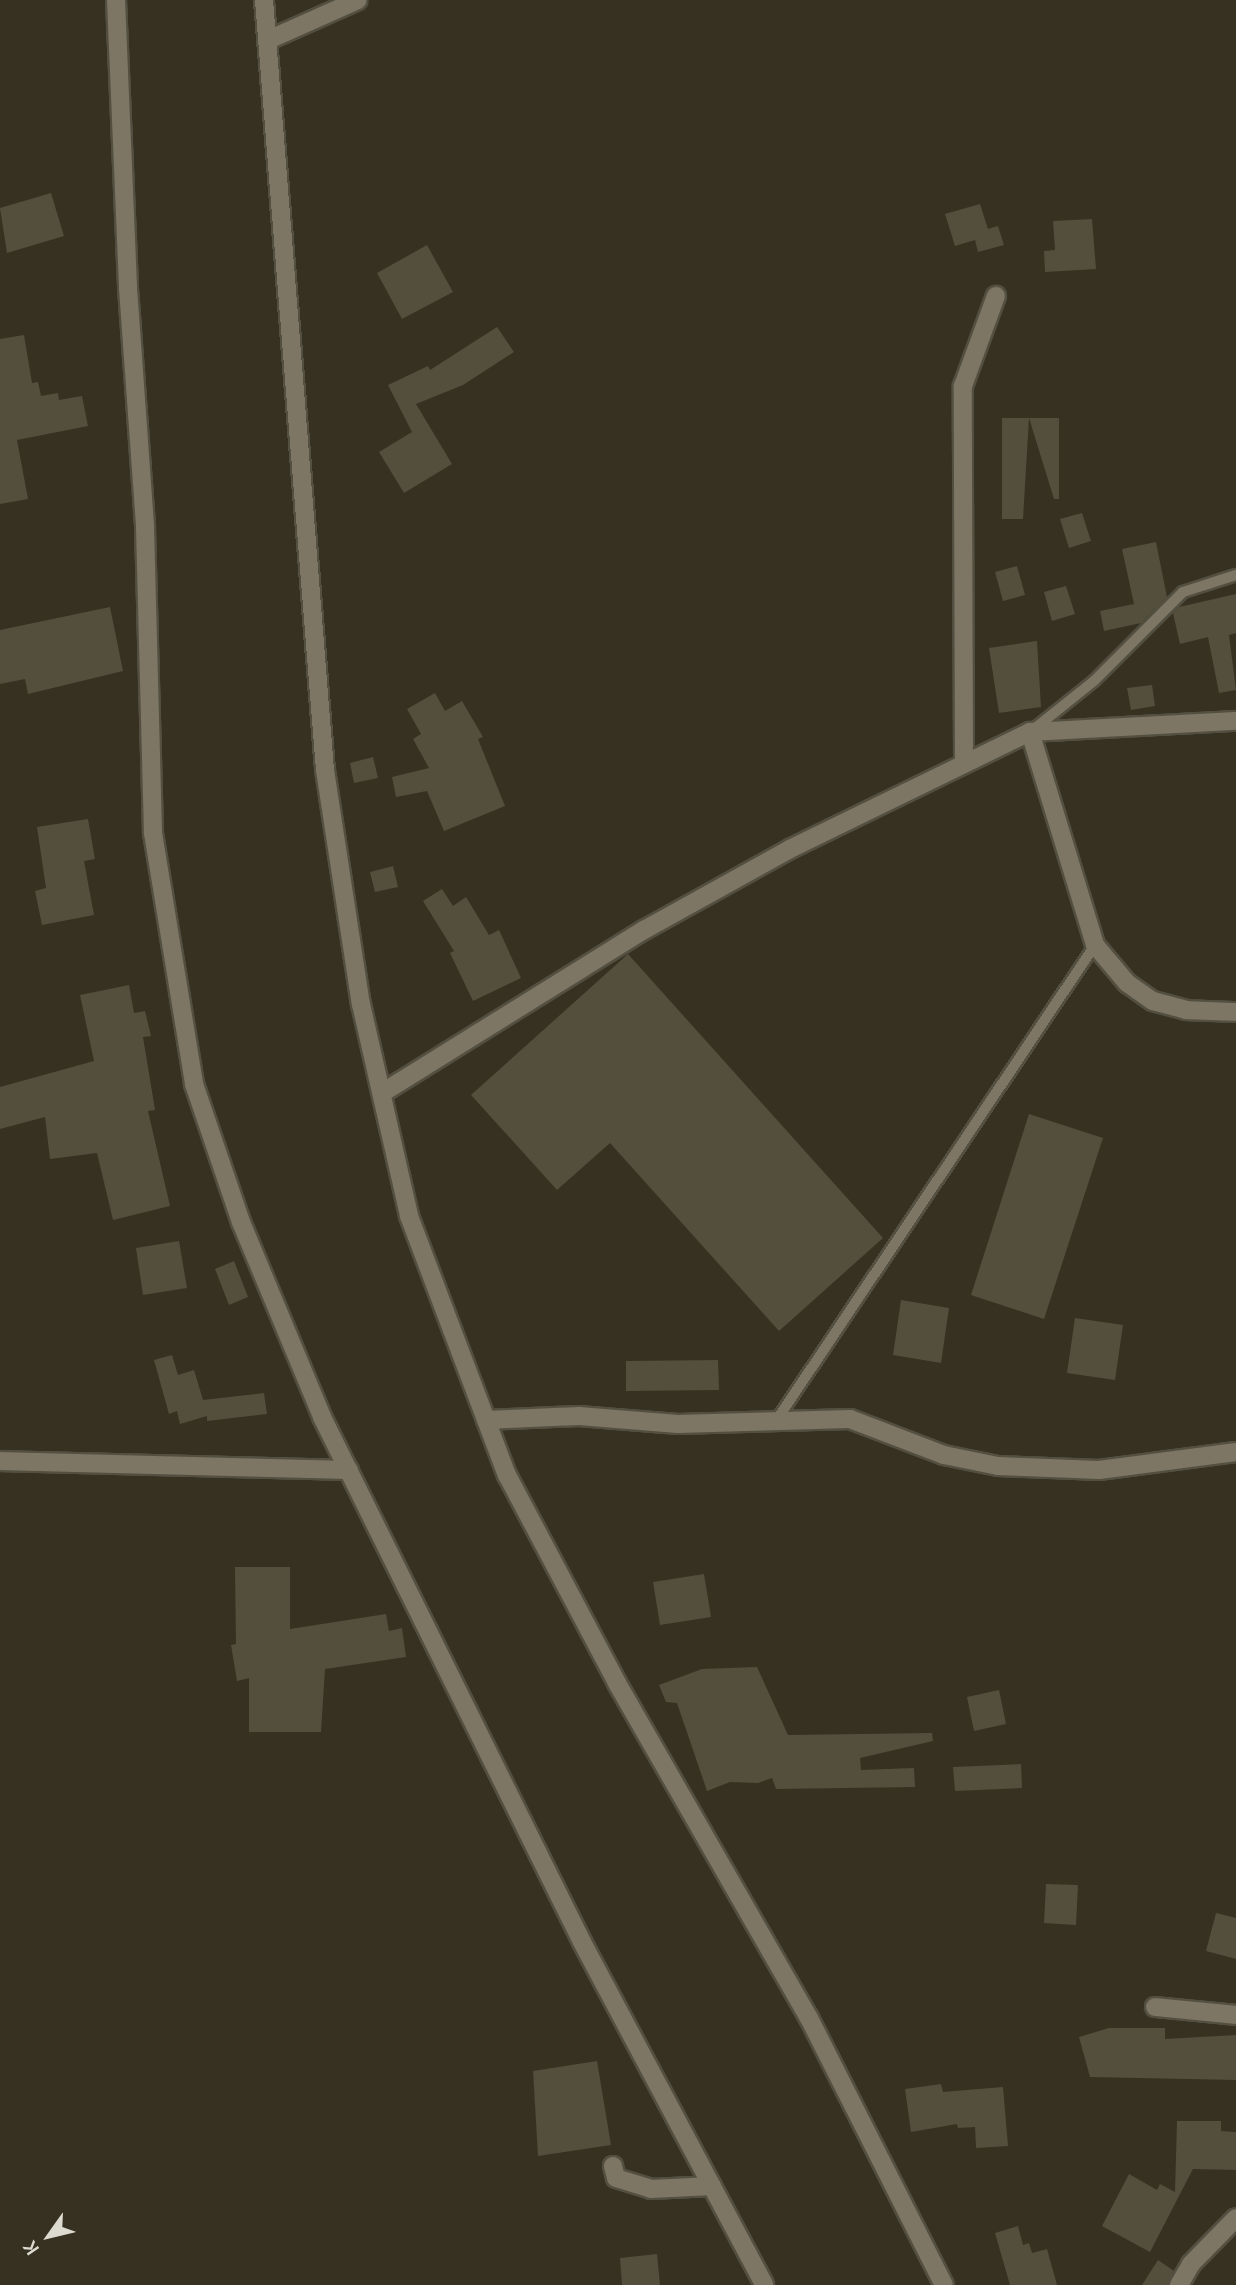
<!DOCTYPE html>
<html>
<head>
<meta charset="utf-8">
<style>
	body { margin:0 }
	#map { position:relative; width:1236px; height:2285px; overflow:hidden; background:#363121; font-family:Cabin,sans-serif }
	div>[style] { position:absolute }
	.building>* { inset:0; background:#544e3d }
	.roads { filter:drop-shadow(2px 0 #534f41) drop-shadow(-2px 0 #534f41) drop-shadow(0 2px #534f41) drop-shadow(0 -2px #534f41) }
	.service>* { height:10px; margin:-5px; padding:0 5px; transform-origin:5px; border-radius:5px; background:#7d7664 }
	.minor>* { height:18px; margin:-9px; padding:0 9px; transform-origin:9px; border-radius:9px; background:#7d7664 }
	.tertiary>* { height:18px; margin:-9px; padding:0 9px; transform-origin:9px; border-radius:9px; background:#7d7664 }
	span { translate:-50% -50%; white-space:nowrap; text-align:center; line-height:1.15; -webkit-text-stroke:5px #363121; paint-order:stroke }
	.north { position:absolute; left:14px; top:2201px; width:70px; height:70px; -webkit-text-stroke:5px #363121; paint-order:stroke; rotate:236deg; font-size:19px; font-weight:700; line-height:28px; text-align:center; color:#dddad0 }
	.north::after { content:''; display:block; margin:auto; width:24px; height:32px; background:#dddad0; clip-path:polygon(50% 0,100% 100%,50% 72%,0 100%) }
</style>
</head>
<body>
<div id="map">
	<div class="building">
		<i style="clip-path:polygon(51px 193px,64px 236px,7px 253px,0 208px)"></i>
		<i style="clip-path:polygon(980px 204px,988px 229px,998px 226px,1004px 245px,978px 252px,975px 240px,955px 246px,945px 214px)"></i>
		<i style="clip-path:polygon(1092px 219px,1096px 269px,1045px 272px,1044px 251px,1055px 250px,1053px 221px)"></i>
		<i style="clip-path:polygon(427px 245px,453px 292px,402px 319px,377px 273px)"></i>
		<i style="clip-path:polygon(497px 327px,514px 352px,463px 385px,416px 404px,452px 464px,404px 493px,379px 452px,412px 432px,388px 385px,428px 366px,430px 370px)"></i>
		<i style="clip-path:polygon(24px 335px,32px 383px,38px 382px,41px 396px,58px 393px,59px 400px,82px 396px,88px 426px,17px 440px,28px 499px,0 504px,0 339px)"></i>
		<i style="clip-path:polygon(1002px 418px,1029px 418px,1023px 519px,1002px 519px)"></i>
		<i style="clip-path:polygon(1029px 418px,1059px 418px,1059px 499px,1054px 499px)"></i>
		<i style="clip-path:polygon(1082px 513px,1091px 541px,1069px 548px,1060px 519px)"></i>
		<i style="clip-path:polygon(1156px 542px,1167px 597px,1141px 623px,1104px 631px,1100px 611px,1134px 604px,1122px 549px)"></i>
		<i style="clip-path:polygon(1017px 566px,1025px 595px,1003px 601px,995px 572px)"></i>
		<i style="clip-path:polygon(1066px 586px,1075px 614px,1052px 621px,1044px 592px)"></i>
		<i style="clip-path:polygon(1236px 594px,1236px 633px,1229px 635px,1236px 690px,1219px 693px,1208px 637px,1180px 644px,1173px 613px,1179px 607px)"></i>
		<i style="clip-path:polygon(110px 607px,123px 671px,28px 694px,25px 679px,0 684px,0 630px)"></i>
		<i style="clip-path:polygon(1037px 641px,1041px 707px,999px 713px,989px 648px)"></i>
		<i style="clip-path:polygon(1152px 685px,1155px 706px,1131px 710px,1127px 688px)"></i>
		<i style="clip-path:polygon(435px 693px,445px 711px,462px 701px,483px 737px,478px 739px,505px 806px,444px 831px,427px 791px,396px 797px,392px 777px,429px 768px,413px 739px,421px 734px,407px 709px)"></i>
		<i style="clip-path:polygon(373px 757px,378px 778px,354px 783px,350px 763px)"></i>
		<i style="clip-path:polygon(88px 819px,95px 859px,84px 861px,94px 915px,42px 925px,35px 891px,46px 888px,37px 827px)"></i>
		<i style="clip-path:polygon(393px 866px,398px 887px,375px 892px,370px 872px)"></i>
		<i style="clip-path:polygon(442px 889px,453px 906px,466px 897px,489px 935px,499px 930px,521px 978px,473px 1001px,450px 953px,454px 951px,423px 901px)"></i>
		<i style="clip-path:polygon(628px 954px,883px 1238px,779px 1331px,610px 1143px,557px 1190px,471px 1095px)"></i>
		<i style="clip-path:polygon(129px 985px,134px 1013px,145px 1011px,151px 1036px,143px 1037px,155px 1110px,148px 1111px,170px 1206px,113px 1220px,97px 1153px,50px 1159px,45px 1117px,0 1129px,0 1087px,94px 1061px,80px 995px)"></i>
		<i style="clip-path:polygon(1029px 1114px,1103px 1138px,1044px 1319px,971px 1295px)"></i>
		<i style="clip-path:polygon(179px 1241px,187px 1288px,143px 1295px,136px 1248px)"></i>
		<i style="clip-path:polygon(234px 1261px,248px 1297px,229px 1305px,215px 1269px)"></i>
		<i style="clip-path:polygon(901px 1300px,949px 1308px,941px 1363px,893px 1355px)"></i>
		<i style="clip-path:polygon(1075px 1318px,1123px 1325px,1115px 1380px,1067px 1373px)"></i>
		<i style="clip-path:polygon(172px 1355px,178px 1375px,194px 1370px,203px 1400px,264px 1393px,267px 1414px,207px 1421px,207px 1416px,180px 1424px,177px 1411px,169px 1414px,154px 1360px)"></i>
		<i style="clip-path:polygon(718px 1360px,719px 1390px,626px 1391px,626px 1361px)"></i>
		<i style="clip-path:polygon(235px 1567px,290px 1567px,290px 1629px,386px 1614px,389px 1631px,402px 1628px,406px 1657px,325px 1669px,321px 1732px,249px 1732px,249px 1678px,237px 1681px,231px 1645px,236px 1644px)"></i>
		<i style="clip-path:polygon(704px 1574px,711px 1617px,660px 1625px,653px 1582px)"></i>
		<i style="clip-path:polygon(757px 1667px,788px 1735px,932px 1733px,933px 1741px,860px 1758px,861px 1770px,914px 1768px,915px 1787px,776px 1789px,772px 1778px,758px 1783px,730px 1782px,707px 1791px,677px 1703px,666px 1702px,659px 1685px,702px 1669px)"></i>
		<i style="clip-path:polygon(999px 1690px,1006px 1724px,974px 1731px,967px 1697px)"></i>
		<i style="clip-path:polygon(1021px 1764px,1022px 1788px,955px 1791px,953px 1767px)"></i>
		<i style="clip-path:polygon(1046px 1884px,1078px 1885px,1076px 1925px,1044px 1923px)"></i>
		<i style="clip-path:polygon(1216px 1913px,1236px 1918px,1236px 1959px,1206px 1951px)"></i>
		<i style="clip-path:polygon(1109px 2028px,1165px 2028px,1165px 2039px,1236px 2035px,1236px 2080px,1090px 2077px,1079px 2037px)"></i>
		<i style="clip-path:polygon(597px 2061px,611px 2145px,538px 2156px,533px 2071px)"></i>
		<i style="clip-path:polygon(941px 2084px,943px 2092px,1003px 2087px,1008px 2146px,976px 2148px,975px 2127px,958px 2128px,957px 2124px,911px 2132px,905px 2089px)"></i>
		<i style="clip-path:polygon(1177px 2121px,1221px 2121px,1221px 2131px,1236px 2132px,1236px 2170px,1193px 2169px,1150px 2252px,1102px 2226px,1129px 2174px,1157px 2190px,1160px 2184px,1175px 2192px)"></i>
		<i style="clip-path:polygon(1018px 2226px,1023px 2245px,1029px 2243px,1032px 2253px,1047px 2249px,1057px 2285px,1010px 2285px,995px 2233px)"></i>
		<i style="clip-path:polygon(657px 2254px,660px 2285px,622px 2285px,620px 2258px)"></i>
		<i style="clip-path:polygon(1158px 2260px,1174px 2271px,1168px 2285px,1142px 2285px)"></i>
	</div>
	<div class="roads">
		<div class="service">
			<i style="left:1034px;top:729px;width:77px;rotate:-38.7deg"></i>
			<i style="left:1094px;top:681px;width:126px;rotate:-45deg"></i>
			<i style="left:1183px;top:592px;width:56px;rotate:-17.8deg"></i>
			<i style="left:776px;top:1421px;width:573px;rotate:-56.17deg"></i>
		</div>
		<div class="minor">
			<i style="left:116px;top:0;width:288px;rotate:87.6deg"></i>
			<i style="left:128px;top:288px;width:240px;rotate:85.9deg"></i>
			<i style="left:145px;top:527px;width:306px;rotate:88.5deg"></i>
			<i style="left:153px;top:833px;width:254px;rotate:80.7deg"></i>
			<i style="left:194px;top:1084px;width:146px;rotate:71.2deg"></i>
			<i style="left:241px;top:1222px;width:211px;rotate:67.4deg"></i>
			<i style="left:322px;top:1417px;width:586px;rotate:63.65deg"></i>
			<i style="left:582px;top:1942px;width:388px;rotate:62deg"></i>
			<i style="left:268px;top:40px;width:98px;rotate:-24deg"></i>
			<i style="left:1030px;top:732px;width:223px;rotate:73deg"></i>
			<i style="left:1095px;top:945px;width:50px;rotate:49.9deg"></i>
			<i style="left:1127px;top:983px;width:32px;rotate:35deg"></i>
			<i style="left:1153px;top:1001px;width:34px;rotate:15deg"></i>
			<i style="left:1186px;top:1010px;width:50px;rotate:2.3deg"></i>
			<i style="left:964px;top:763px;width:377px;rotate:-90.2deg"></i>
			<i style="left:963px;top:386px;width:96px;rotate:-69.9deg"></i>
			<i style="left:382px;top:1093px;width:309px;rotate:-31.9deg"></i>
			<i style="left:644px;top:930px;width:167px;rotate:-29deg"></i>
			<i style="left:790px;top:849px;width:267px;rotate:-26deg"></i>
			<i style="left:1030px;top:732px;width:206px;rotate:-3.1deg"></i>
			<i style="left:486px;top:1420px;width:93px;rotate:-2.5deg"></i>
			<i style="left:579px;top:1416px;width:99px;rotate:4.6deg"></i>
			<i style="left:678px;top:1424px;width:172px;rotate:-1.7deg"></i>
			<i style="left:850px;top:1419px;width:101px;rotate:21deg"></i>
			<i style="left:944px;top:1455px;width:55px;rotate:11.5deg"></i>
			<i style="left:998px;top:1466px;width:101px;rotate:2.3deg"></i>
			<i style="left:1099px;top:1470px;width:138px;rotate:-7.5deg"></i>
			<i style="left:0;top:1461px;width:349px;rotate:1.5deg"></i>
			<i style="left:1155px;top:2007px;width:81px;rotate:5.6deg"></i>
			<i style="left:613px;top:2166px;width:12px;rotate:76deg"></i>
			<i style="left:616px;top:2178px;width:37px;rotate:17deg"></i>
			<i style="left:651px;top:2189px;width:61px;rotate:-2.8deg"></i>
			<i style="left:1179px;top:2285px;width:24px;rotate:-60deg"></i>
			<i style="left:1191px;top:2264px;width:64px;rotate:-45.6deg"></i>
		</div>
		<div class="tertiary">
			<i style="left:264px;top:0;width:772px;rotate:85.47deg"></i>
			<i style="left:325px;top:770px;width:237px;rotate:81.3deg"></i>
			<i style="left:361px;top:1004px;width:217px;rotate:77.2deg"></i>
			<i style="left:409px;top:1216px;width:277px;rotate:69.3deg"></i>
			<i style="left:507px;top:1475px;width:235px;rotate:62.1deg"></i>
			<i style="left:617px;top:1683px;width:386px;rotate:60.2deg"></i>
			<i style="left:809px;top:2018px;width:299px;rotate:63.2deg"></i>
		</div>
	</div>
	<div class="north">K</div>
</div>
</body>
</html>
